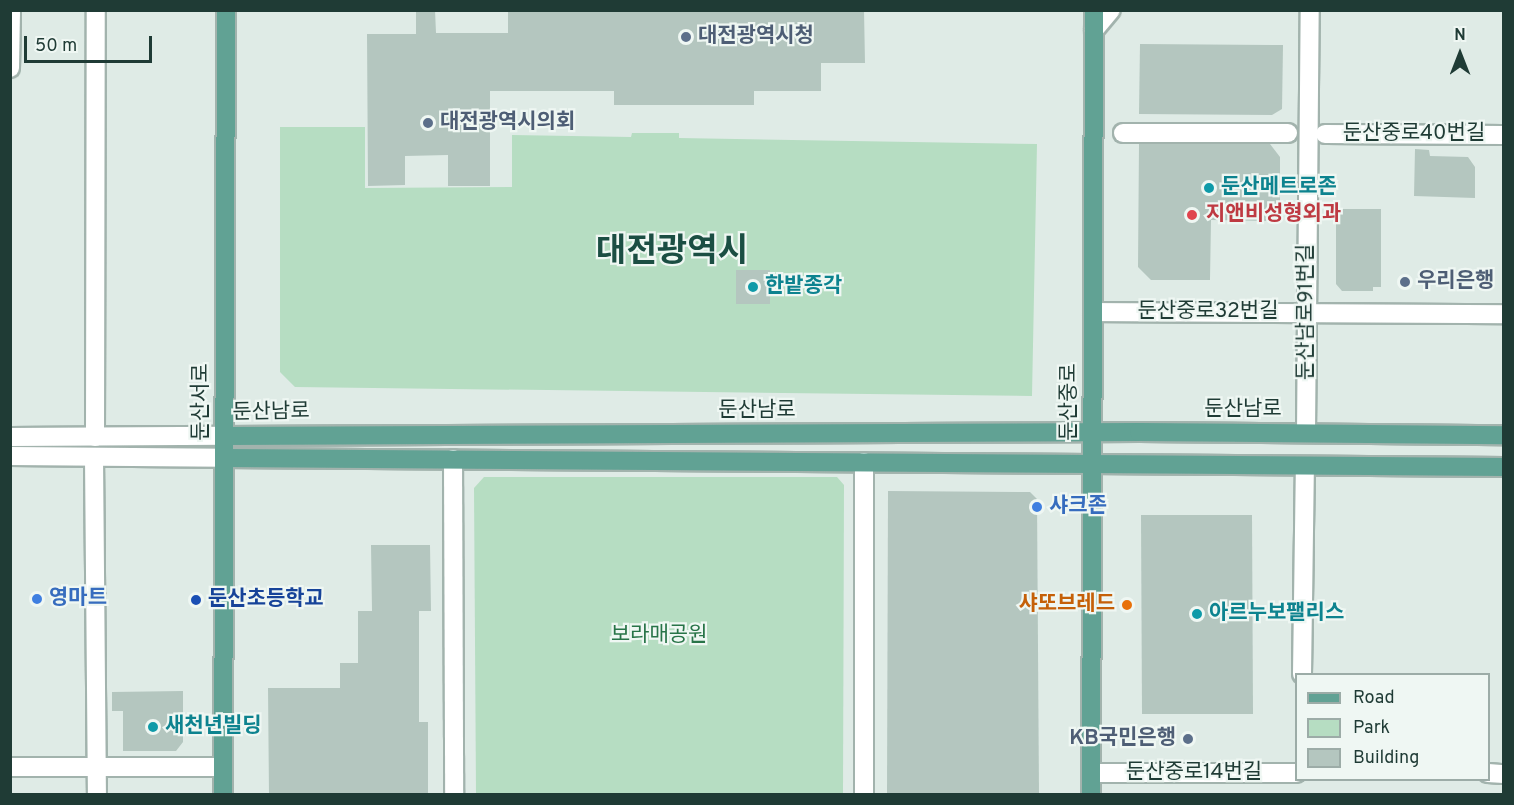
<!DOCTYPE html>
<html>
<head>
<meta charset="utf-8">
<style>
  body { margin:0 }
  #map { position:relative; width:1514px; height:805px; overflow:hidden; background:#dfebe6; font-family:Overpass,"Noto Sans KR",sans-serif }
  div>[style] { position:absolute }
  .green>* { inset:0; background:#b6ddc2 }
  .building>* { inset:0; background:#b4c6bf }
  .roads { filter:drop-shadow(2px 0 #a2b3ad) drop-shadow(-2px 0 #a2b3ad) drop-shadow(0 2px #a2b3ad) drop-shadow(0 -2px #a2b3ad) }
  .minor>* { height:18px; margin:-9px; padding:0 9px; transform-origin:9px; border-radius:9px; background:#fff }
  .major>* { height:18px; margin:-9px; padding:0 9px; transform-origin:9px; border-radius:9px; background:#61a294 }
  .dots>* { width:16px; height:16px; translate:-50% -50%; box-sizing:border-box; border:3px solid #eff7f3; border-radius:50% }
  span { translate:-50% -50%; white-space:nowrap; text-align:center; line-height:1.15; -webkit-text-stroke:4.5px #eff7f3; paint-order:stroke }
  .service-label { font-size:21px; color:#4e5e75; font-weight:700 }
  .left { translate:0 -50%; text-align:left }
  .right { translate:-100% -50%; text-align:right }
  .street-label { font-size:21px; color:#1f3b35 }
  .culture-label { font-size:21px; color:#0d838f; font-weight:700 }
  .health-label { font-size:21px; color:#be3a42; font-weight:700 }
  .shop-label { font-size:21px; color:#366cbe; font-weight:700 }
  .transit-label { font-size:21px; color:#164399; font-weight:700 }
  .food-label { font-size:21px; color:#c56008; font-weight:700 }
  .park-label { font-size:21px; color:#287448 }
  .town-label { font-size:33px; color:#1b4e43; font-weight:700 }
  .frame { position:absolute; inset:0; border:12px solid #1f3b35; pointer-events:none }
  .legend { position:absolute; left:1295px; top:673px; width:195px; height:108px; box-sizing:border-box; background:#eff7f3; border:2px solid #9caca7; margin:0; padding:8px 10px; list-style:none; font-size:18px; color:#1f3b35 }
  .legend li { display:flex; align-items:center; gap:12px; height:30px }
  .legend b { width:30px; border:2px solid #9caca7 }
  .north { position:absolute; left:1430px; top:24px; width:60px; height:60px; -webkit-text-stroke:4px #eff7f3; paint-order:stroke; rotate:0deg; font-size:16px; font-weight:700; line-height:24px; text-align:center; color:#1f3b35 }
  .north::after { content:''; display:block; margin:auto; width:21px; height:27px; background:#1f3b35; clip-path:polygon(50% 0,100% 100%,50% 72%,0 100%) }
  .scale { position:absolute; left:24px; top:36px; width:128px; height:27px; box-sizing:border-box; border:3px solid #1f3b35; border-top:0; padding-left:8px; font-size:18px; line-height:21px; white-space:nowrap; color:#1f3b35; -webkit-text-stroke:4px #eff7f3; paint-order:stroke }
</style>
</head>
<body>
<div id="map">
  <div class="green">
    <i style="clip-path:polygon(280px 127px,365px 127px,365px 188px,512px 187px,512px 135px,631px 137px,632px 133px,679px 133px,679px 138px,1037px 144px,1032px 396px,295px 387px,280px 372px)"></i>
    <i style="clip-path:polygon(484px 477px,837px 477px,844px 485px,843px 794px,476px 794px,474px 488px)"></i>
  </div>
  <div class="building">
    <i style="clip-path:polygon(416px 10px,435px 10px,436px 33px,508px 33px,508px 10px,864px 10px,865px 63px,821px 63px,821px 91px,754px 91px,754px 105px,614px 105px,614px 91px,490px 91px,490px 186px,448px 186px,448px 155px,405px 156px,405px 185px,368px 186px,367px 34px,416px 34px)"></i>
    <i style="clip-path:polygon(1140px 44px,1283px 45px,1282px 109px,1272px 115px,1139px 114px)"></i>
    <i style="clip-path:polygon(1139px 144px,1270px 144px,1280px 157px,1280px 221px,1211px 220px,1210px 280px,1151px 280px,1138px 267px)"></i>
    <i style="clip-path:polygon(1415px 149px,1429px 150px,1430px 156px,1468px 157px,1475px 167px,1475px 198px,1414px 196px)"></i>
    <i style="clip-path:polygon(1336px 209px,1381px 209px,1381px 287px,1373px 287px,1373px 291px,1342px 291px,1336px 284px)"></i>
    <i style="clip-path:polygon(736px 270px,770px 270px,770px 304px,736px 304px)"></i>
    <i style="clip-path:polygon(888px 491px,1030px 492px,1037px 499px,1039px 795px,887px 795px)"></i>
    <i style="clip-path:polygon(1141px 515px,1252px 515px,1253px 714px,1142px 714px)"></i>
    <i style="clip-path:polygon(371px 545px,430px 545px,431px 611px,419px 611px,419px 722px,428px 722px,428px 795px,269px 795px,268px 688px,340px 688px,340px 663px,358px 663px,358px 611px,372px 611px)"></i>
    <i style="clip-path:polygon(183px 691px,183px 742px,176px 751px,123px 751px,123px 711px,112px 711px,112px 692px)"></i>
  </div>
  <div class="roads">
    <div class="minor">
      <i style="left:1094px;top:30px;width:26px;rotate:-50deg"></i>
      <i style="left:10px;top:68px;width:58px;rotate:-89deg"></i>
      <i style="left:1123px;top:133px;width:165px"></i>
      <i style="left:1325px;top:134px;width:179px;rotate:0.3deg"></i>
      <i style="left:1093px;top:312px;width:411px;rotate:0.3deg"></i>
      <i style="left:1306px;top:433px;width:423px;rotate:-89.5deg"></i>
      <i style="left:10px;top:437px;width:215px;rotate:-0.3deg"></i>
      <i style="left:95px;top:437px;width:427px;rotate:-89.9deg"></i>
      <i style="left:10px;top:456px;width:214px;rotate:0.5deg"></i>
      <i style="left:94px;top:457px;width:337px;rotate:89.5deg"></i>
      <i style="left:453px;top:459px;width:335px;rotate:89.8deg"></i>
      <i style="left:1302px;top:674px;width:208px;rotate:-89.2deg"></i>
      <i style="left:10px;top:767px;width:213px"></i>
      <i style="left:1091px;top:773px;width:205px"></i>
      <i style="left:1488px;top:773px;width:16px;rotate:4deg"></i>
      <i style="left:864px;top:794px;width:332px;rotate:-90deg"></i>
    </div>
    <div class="major">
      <i style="left:225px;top:436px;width:914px;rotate:-0.25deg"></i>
      <i style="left:1139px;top:432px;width:365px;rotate:0.5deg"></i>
      <i style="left:224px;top:458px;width:1280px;rotate:0.4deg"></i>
      <i style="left:223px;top:794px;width:784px;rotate:-89.78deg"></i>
      <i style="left:1091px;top:794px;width:784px;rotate:-89.78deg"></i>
    </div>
  </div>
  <div class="dots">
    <i style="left:686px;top:37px;background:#5c6f8a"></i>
    <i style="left:428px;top:123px;background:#5c6f8a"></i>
    <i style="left:1209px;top:188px;background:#0f9aa8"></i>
    <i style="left:1192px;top:215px;background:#e0444e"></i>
    <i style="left:1405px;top:282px;background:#5c6f8a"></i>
    <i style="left:753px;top:287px;background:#0f9aa8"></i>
    <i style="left:1037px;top:507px;background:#3f7fe0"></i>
    <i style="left:37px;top:599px;background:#3f7fe0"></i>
    <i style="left:196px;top:600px;background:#1a4fb4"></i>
    <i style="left:1127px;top:605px;background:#e8710a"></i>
    <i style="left:1197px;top:614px;background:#0f9aa8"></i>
    <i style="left:153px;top:727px;background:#0f9aa8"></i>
    <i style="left:1188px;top:739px;background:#5c6f8a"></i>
  </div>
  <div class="service-label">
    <span class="left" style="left:698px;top:37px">대전광역시청</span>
    <span class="left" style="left:440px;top:123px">대전광역시의회</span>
    <span class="left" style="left:1417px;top:282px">우리은행</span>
    <span class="right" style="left:1176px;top:739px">KB국민은행</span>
  </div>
  <div class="street-label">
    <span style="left:1414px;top:134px">둔산중로40번길</span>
    <span style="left:1208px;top:312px">둔산중로32번길</span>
    <span style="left:1307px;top:312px;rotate:-90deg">둔산남로91번길</span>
    <span style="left:202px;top:402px;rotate:-90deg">둔산서로</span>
    <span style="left:1070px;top:402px;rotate:-90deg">둔산중로</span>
    <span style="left:1243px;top:410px">둔산남로</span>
    <span style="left:757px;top:411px">둔산남로</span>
    <span style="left:271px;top:413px;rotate:-1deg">둔산남로</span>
    <span style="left:1194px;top:773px">둔산중로14번길</span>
  </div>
  <div class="culture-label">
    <span class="left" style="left:1221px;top:188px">둔산메트로존</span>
    <span class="left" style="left:765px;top:287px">한밭종각</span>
    <span class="left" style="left:1209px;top:614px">아르누보팰리스</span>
    <span class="left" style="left:165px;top:727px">새천년빌딩</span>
  </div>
  <div class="health-label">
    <span class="left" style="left:1206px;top:215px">지앤비성형외과</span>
  </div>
  <div class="shop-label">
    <span class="left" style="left:1049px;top:507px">샤크존</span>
    <span class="left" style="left:49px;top:599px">영마트</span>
  </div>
  <div class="transit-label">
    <span class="left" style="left:208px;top:600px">둔산초등학교</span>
  </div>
  <div class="food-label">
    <span class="right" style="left:1115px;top:605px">샤또브레드</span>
  </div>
  <div class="park-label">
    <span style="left:659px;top:636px">보라매공원</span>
  </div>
  <div class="town-label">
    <span style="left:672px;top:254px">대전광역시</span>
  </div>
  <div class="frame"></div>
  <ul class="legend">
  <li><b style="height:8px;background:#61a294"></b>Road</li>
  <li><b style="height:16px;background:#b6ddc2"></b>Park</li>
  <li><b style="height:16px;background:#b4c6bf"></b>Building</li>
  </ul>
  <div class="north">N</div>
  <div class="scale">50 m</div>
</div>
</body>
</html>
